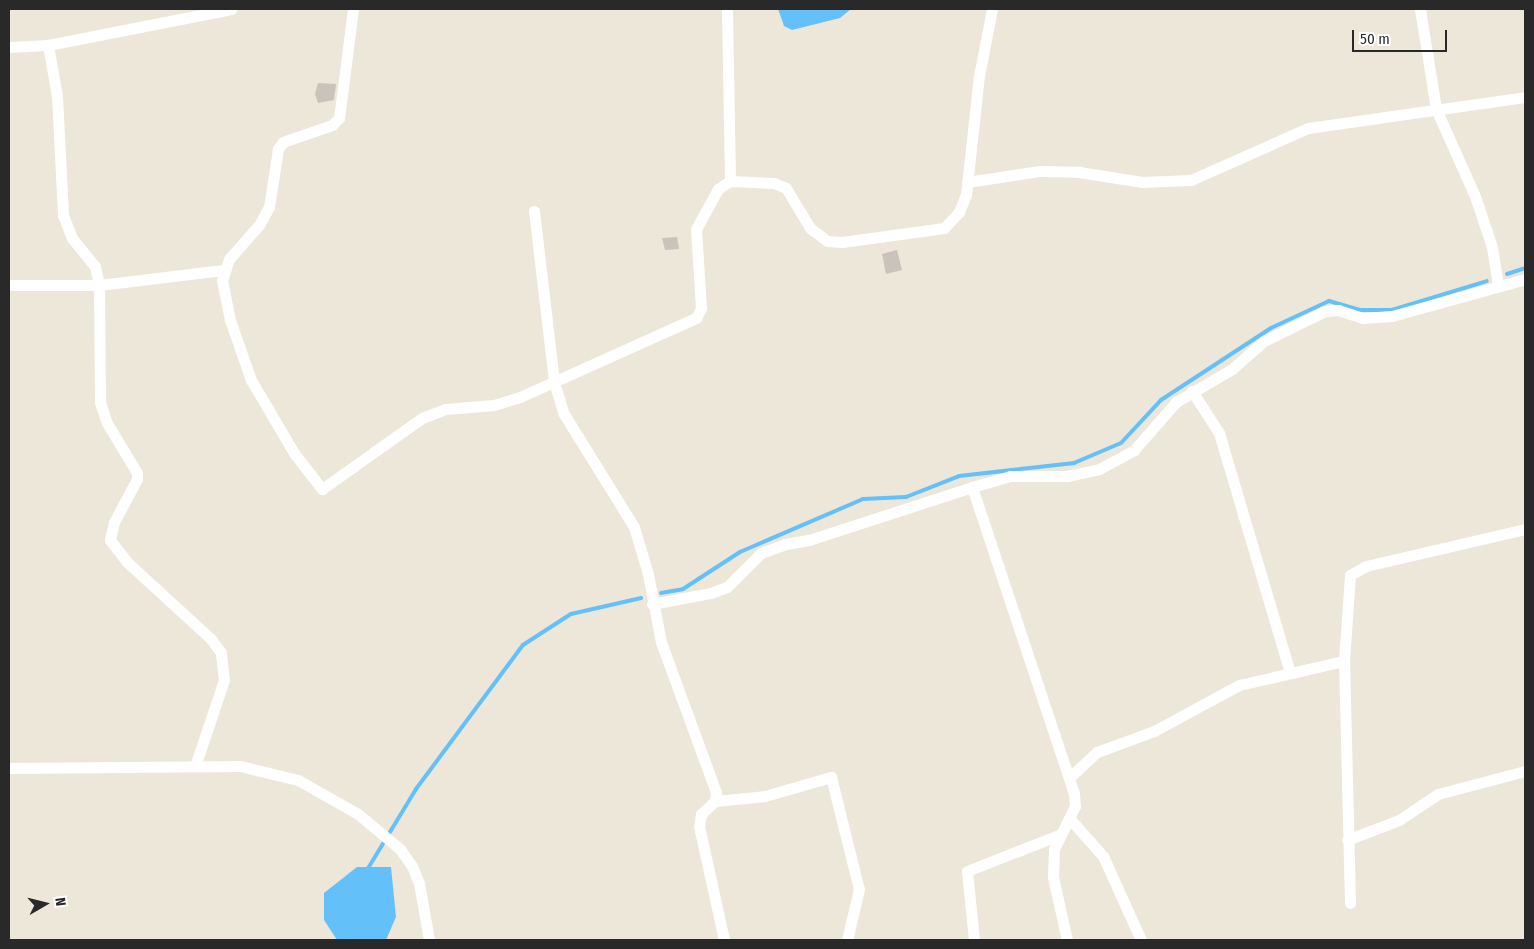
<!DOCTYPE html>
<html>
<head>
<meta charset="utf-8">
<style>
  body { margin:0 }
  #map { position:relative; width:1534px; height:949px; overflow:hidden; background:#ede7da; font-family:"Fira Sans Condensed",sans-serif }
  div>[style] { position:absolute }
  .water>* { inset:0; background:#63c0f9 }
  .stream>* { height:4px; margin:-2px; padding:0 2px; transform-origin:2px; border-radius:2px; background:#63c0f9 }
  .building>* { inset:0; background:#c8c4ba }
  .street>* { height:11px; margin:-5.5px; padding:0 5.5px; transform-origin:5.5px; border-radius:5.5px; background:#fff }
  span { translate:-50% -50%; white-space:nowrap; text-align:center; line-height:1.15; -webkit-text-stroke:4.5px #fff; paint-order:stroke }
  .frame { position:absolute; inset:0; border:10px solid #292929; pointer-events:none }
  .north { position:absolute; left:20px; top:879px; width:50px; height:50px; -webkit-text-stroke:4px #fff; paint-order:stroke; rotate:82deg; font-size:14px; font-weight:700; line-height:20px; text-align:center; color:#292929 }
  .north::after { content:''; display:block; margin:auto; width:18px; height:22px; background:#292929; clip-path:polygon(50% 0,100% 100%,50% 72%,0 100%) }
  .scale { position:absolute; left:1352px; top:30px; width:95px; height:22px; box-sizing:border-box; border:2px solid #292929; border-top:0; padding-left:6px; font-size:15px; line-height:18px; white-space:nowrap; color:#292929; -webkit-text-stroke:4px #fff; paint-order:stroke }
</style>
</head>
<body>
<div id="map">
  <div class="water">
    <i style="clip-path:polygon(778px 9px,851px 9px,840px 18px,792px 30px,784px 26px)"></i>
    <i style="clip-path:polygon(357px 867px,391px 867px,396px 917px,386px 940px,337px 940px,324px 920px,324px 893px)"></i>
  </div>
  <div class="stream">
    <i style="left:1507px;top:274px;width:19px;rotate:-18deg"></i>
    <i style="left:661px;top:593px;width:22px;rotate:-10deg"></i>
    <i style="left:683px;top:589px;width:68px;rotate:-33deg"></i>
    <i style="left:740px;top:552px;width:134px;rotate:-23.3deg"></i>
    <i style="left:863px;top:499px;width:43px;rotate:-2.7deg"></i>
    <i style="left:906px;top:497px;width:57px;rotate:-21.6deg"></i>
    <i style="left:959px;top:476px;width:116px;rotate:-6.4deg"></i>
    <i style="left:1074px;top:463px;width:51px;rotate:-23.1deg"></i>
    <i style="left:1121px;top:443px;width:59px;rotate:-47.1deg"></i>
    <i style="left:1161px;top:400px;width:131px;rotate:-33.2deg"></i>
    <i style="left:1271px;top:328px;width:64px;rotate:-25deg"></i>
    <i style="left:1329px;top:301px;width:33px;rotate:16deg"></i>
    <i style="left:1361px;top:310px;width:31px"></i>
    <i style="left:1392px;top:310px;width:99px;rotate:-17deg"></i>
    <i style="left:367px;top:870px;width:95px;rotate:-58.8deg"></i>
    <i style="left:416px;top:789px;width:179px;rotate:-53.4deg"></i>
    <i style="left:523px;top:645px;width:57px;rotate:-32.9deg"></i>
    <i style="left:571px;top:614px;width:72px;rotate:-12.9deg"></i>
  </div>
  <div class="building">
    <i style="clip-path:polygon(318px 83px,336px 84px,334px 100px,318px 103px,315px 94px)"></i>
    <i style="clip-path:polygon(677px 237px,679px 249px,665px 250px,662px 238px)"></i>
    <i style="clip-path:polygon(897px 250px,902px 270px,886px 274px,882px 254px)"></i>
  </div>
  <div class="street">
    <i style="left:353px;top:9px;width:110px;rotate:97.3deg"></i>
    <i style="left:339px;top:118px;width:10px;rotate:135deg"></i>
    <i style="left:332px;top:125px;width:52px;rotate:160.9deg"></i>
    <i style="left:283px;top:142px;width:9px;rotate:126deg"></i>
    <i style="left:278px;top:149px;width:59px;rotate:98.8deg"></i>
    <i style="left:269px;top:207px;width:21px;rotate:119deg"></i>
    <i style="left:259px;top:225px;width:45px;rotate:131.4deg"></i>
    <i style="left:229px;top:259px;width:22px;rotate:108deg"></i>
    <i style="left:222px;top:280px;width:41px;rotate:78.7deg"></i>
    <i style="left:230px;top:320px;width:64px;rotate:70.7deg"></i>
    <i style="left:251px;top:380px;width:85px;rotate:59.5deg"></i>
    <i style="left:294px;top:453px;width:46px;rotate:52.1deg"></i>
    <i style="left:322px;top:489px;width:123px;rotate:-35.4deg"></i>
    <i style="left:422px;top:418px;width:26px;rotate:-21deg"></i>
    <i style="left:446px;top:409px;width:48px;rotate:-4.8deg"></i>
    <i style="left:494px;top:405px;width:27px;rotate:-17deg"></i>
    <i style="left:520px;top:397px;width:193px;rotate:-24.2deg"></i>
    <i style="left:696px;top:318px;width:11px;rotate:-63deg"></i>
    <i style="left:701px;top:308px;width:79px;rotate:-93.6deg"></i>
    <i style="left:696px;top:229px;width:46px;rotate:-61.2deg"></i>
    <i style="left:718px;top:189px;width:14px;rotate:-34deg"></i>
    <i style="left:730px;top:181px;width:44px;rotate:2.6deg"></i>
    <i style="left:774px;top:183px;width:13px;rotate:23deg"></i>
    <i style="left:786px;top:188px;width:47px;rotate:59deg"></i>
    <i style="left:810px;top:228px;width:21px;rotate:37deg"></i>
    <i style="left:827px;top:241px;width:15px;rotate:4deg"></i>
    <i style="left:842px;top:242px;width:103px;rotate:-7.8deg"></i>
    <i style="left:944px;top:228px;width:22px;rotate:-47deg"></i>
    <i style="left:959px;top:212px;width:18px;rotate:-68deg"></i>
    <i style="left:966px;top:195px;width:120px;rotate:-83.8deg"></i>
    <i style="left:979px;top:76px;width:68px;rotate:-79deg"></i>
    <i style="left:727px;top:9px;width:172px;rotate:89deg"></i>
    <i style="left:1420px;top:9px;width:101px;rotate:80.9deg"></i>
    <i style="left:1436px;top:109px;width:95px;rotate:65.9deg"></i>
    <i style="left:1475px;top:196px;width:54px;rotate:71.6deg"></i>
    <i style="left:1492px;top:247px;width:38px;rotate:81deg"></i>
    <i style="left:48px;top:45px;width:52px;rotate:80deg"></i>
    <i style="left:57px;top:96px;width:119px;rotate:87.1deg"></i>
    <i style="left:63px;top:215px;width:25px;rotate:69deg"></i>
    <i style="left:72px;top:238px;width:36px;rotate:51deg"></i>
    <i style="left:95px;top:266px;width:19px;rotate:78deg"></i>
    <i style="left:99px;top:285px;width:117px;rotate:89.5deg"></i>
    <i style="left:100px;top:402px;width:22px;rotate:72deg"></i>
    <i style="left:107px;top:423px;width:58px;rotate:59deg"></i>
    <i style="left:137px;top:473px;width:6px;rotate:90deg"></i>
    <i style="left:137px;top:479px;width:49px;rotate:118.1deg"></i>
    <i style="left:114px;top:522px;width:18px;rotate:103deg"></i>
    <i style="left:110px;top:540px;width:28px;rotate:52deg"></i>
    <i style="left:127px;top:562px;width:114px;rotate:42.5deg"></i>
    <i style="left:211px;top:639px;width:17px;rotate:54deg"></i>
    <i style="left:221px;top:653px;width:27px;rotate:84deg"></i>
    <i style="left:224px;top:680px;width:91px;rotate:108.6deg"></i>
    <i style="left:9px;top:47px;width:39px;rotate:-3deg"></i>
    <i style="left:48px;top:45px;width:187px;rotate:-11.1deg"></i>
    <i style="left:967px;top:182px;width:74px;rotate:-8.6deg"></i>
    <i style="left:1040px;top:171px;width:39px;rotate:1deg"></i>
    <i style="left:1079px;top:172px;width:64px;rotate:9deg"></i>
    <i style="left:1142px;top:182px;width:49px;rotate:-2.3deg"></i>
    <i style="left:1191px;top:180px;width:128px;rotate:-24deg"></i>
    <i style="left:1308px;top:128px;width:219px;rotate:-8.1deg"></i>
    <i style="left:534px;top:211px;width:172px;rotate:83.3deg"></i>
    <i style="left:554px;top:382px;width:34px;rotate:73deg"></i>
    <i style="left:564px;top:414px;width:133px;rotate:58.2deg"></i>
    <i style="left:634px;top:527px;width:49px;rotate:73.4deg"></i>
    <i style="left:648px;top:574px;width:69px;rotate:79.2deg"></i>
    <i style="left:661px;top:642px;width:160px;rotate:69.9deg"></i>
    <i style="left:716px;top:792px;width:9px;rotate:96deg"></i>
    <i style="left:715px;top:801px;width:19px;rotate:137deg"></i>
    <i style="left:701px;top:814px;width:12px;rotate:99deg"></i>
    <i style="left:699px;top:826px;width:117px;rotate:77.6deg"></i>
    <i style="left:9px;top:285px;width:90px"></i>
    <i style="left:99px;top:285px;width:125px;rotate:-6.9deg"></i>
    <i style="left:1192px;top:391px;width:50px;rotate:57.3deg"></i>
    <i style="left:1219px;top:433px;width:250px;rotate:73.5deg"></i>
    <i style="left:972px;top:487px;width:40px;rotate:-16deg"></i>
    <i style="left:1010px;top:476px;width:57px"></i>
    <i style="left:1067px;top:476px;width:33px;rotate:-12deg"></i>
    <i style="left:1099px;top:469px;width:40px;rotate:-28deg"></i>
    <i style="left:1134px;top:450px;width:64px;rotate:-48.8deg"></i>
    <i style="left:1176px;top:402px;width:65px;rotate:-30.5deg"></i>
    <i style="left:1232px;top:369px;width:43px;rotate:-41.2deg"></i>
    <i style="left:1264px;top:341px;width:68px;rotate:-26.2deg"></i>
    <i style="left:1325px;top:311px;width:13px;rotate:-4deg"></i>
    <i style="left:1338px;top:310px;width:26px;rotate:18deg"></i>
    <i style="left:1363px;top:318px;width:29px;rotate:-4deg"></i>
    <i style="left:1392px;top:316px;width:138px;rotate:-15.5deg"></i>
    <i style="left:652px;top:604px;width:60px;rotate:-10.6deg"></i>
    <i style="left:711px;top:593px;width:17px;rotate:-21deg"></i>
    <i style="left:727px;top:587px;width:48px;rotate:-45deg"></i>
    <i style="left:761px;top:553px;width:27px;rotate:-20deg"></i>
    <i style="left:786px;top:544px;width:23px;rotate:-10deg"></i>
    <i style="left:809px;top:540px;width:171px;rotate:-18deg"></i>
    <i style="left:972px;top:487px;width:323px;rotate:71.6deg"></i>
    <i style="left:1074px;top:793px;width:13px;rotate:86deg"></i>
    <i style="left:1075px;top:806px;width:48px;rotate:116deg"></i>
    <i style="left:1054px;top:849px;width:28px;rotate:92deg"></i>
    <i style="left:1053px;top:877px;width:65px;rotate:77.5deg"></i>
    <i style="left:9px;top:768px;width:231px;rotate:-0.5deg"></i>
    <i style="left:240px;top:766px;width:60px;rotate:13.6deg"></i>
    <i style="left:298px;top:780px;width:69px;rotate:29.5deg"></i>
    <i style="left:358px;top:814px;width:55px;rotate:39.8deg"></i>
    <i style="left:400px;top:849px;width:21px;rotate:55deg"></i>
    <i style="left:412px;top:866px;width:18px;rotate:68deg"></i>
    <i style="left:419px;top:883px;width:58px;rotate:80deg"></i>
    <i style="left:1069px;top:778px;width:38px;rotate:-43deg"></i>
    <i style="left:1097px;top:752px;width:61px;rotate:-20.2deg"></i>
    <i style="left:1154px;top:731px;width:97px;rotate:-28.4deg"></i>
    <i style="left:1239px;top:685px;width:108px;rotate:-12.9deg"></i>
    <i style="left:715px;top:801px;width:50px;rotate:-5.7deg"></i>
    <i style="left:765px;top:796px;width:69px;rotate:-16.1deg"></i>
    <i style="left:831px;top:777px;width:115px;rotate:76deg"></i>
    <i style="left:859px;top:889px;width:52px;rotate:103.2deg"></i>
    <i style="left:1070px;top:819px;width:50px;rotate:48.3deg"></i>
    <i style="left:1103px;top:856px;width:92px;rotate:65.7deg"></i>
    <i style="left:1347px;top:840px;width:56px;rotate:-21deg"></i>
    <i style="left:1399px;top:820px;width:47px;rotate:-33.7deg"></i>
    <i style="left:1438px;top:794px;width:90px;rotate:-14.8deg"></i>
    <i style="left:1350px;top:903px;width:242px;rotate:-91.4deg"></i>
    <i style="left:1344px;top:661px;width:86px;rotate:-86deg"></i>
    <i style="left:1350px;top:575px;width:18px;rotate:-29deg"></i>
    <i style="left:1366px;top:566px;width:163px;rotate:-13.1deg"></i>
    <i style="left:974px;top:940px;width:69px;rotate:-95.8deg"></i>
    <i style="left:967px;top:871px;width:99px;rotate:-21.4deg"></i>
  </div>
  <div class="frame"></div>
  <div class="north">N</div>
  <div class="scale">50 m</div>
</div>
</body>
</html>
